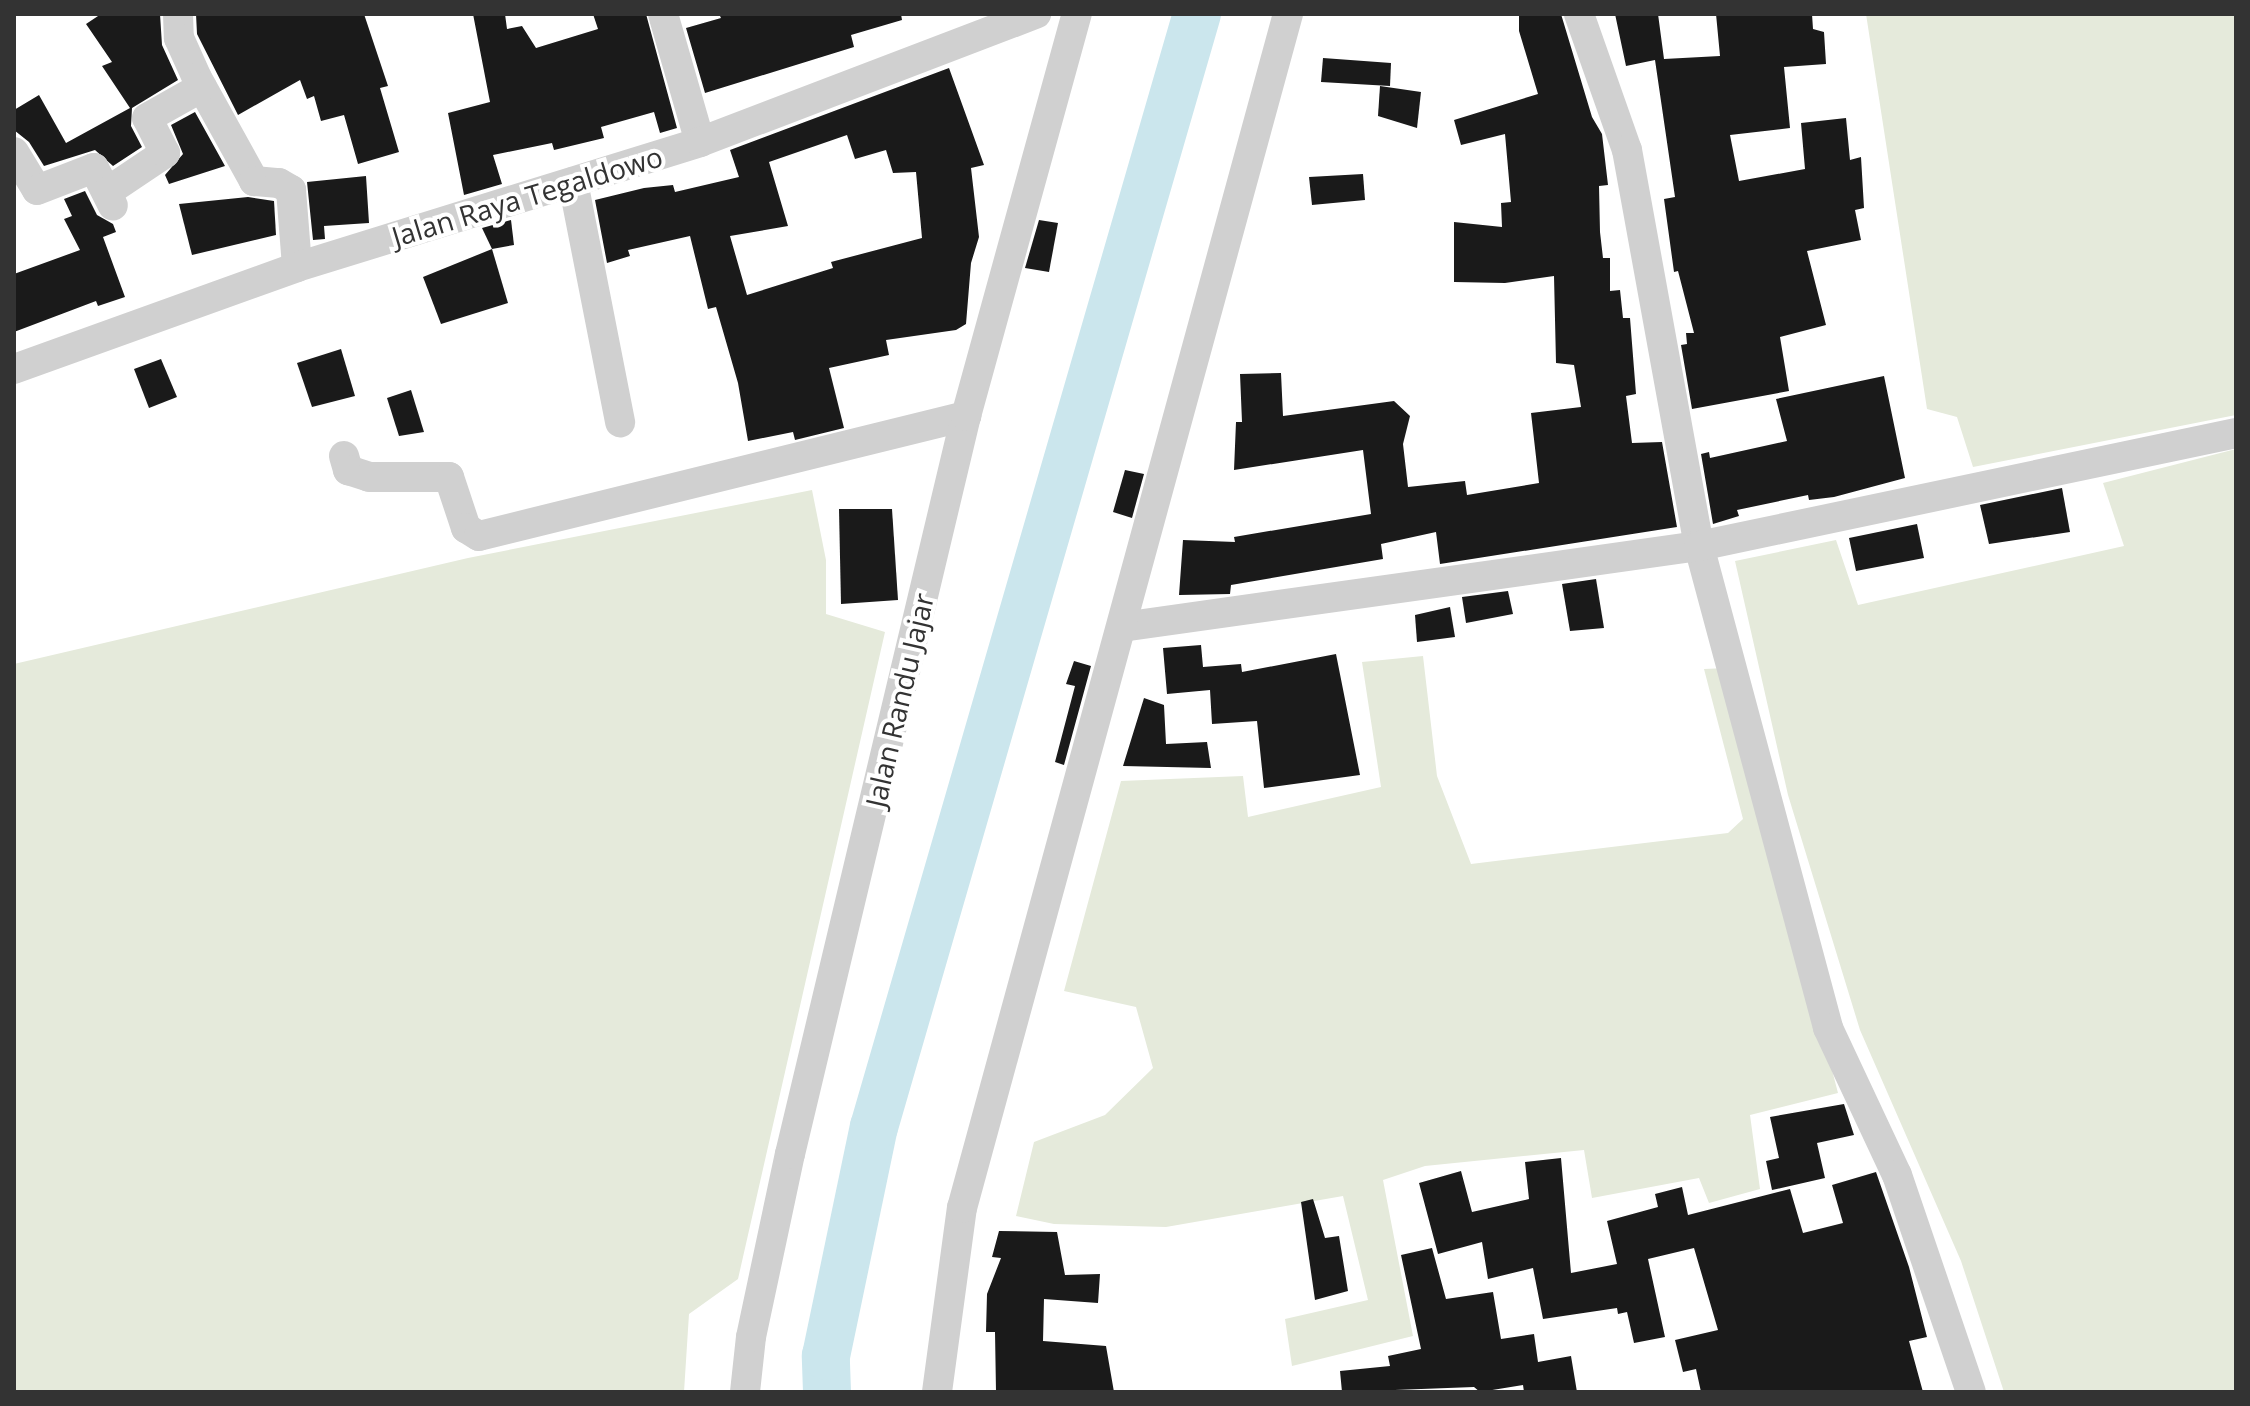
<!DOCTYPE html>
<html>
<head>
<meta charset="utf-8">
<style>
  body { margin:0 }
  #map { position:relative; width:2250px; height:1406px; overflow:hidden; background:#fff; font-family:"Open Sans",sans-serif }
  div>[style] { position:absolute }
  .green>* { inset:0; background:#e5eadb }
  .river>* { height:48px; margin:-24px; padding:0 24px; transform-origin:24px; border-radius:24px; background:#cbe6ed }
  .building>* { inset:0; background:#1a1a1a }
  .street>* { height:30px; margin:-15px; padding:0 15px; transform-origin:15px; border-radius:15px; background:#d0d0d0 }
  span { translate:-50% -50%; white-space:nowrap; text-align:center; line-height:1.15; -webkit-text-stroke:8px #fff; paint-order:stroke }
  .street-label { font-size:28px; color:#333 }
  .frame { position:absolute; inset:0; border:16px solid #333; pointer-events:none }
</style>
</head>
<body>
<div id="map">
  <div class="green">
    <i style="clip-path:polygon(1866px 14px,2236px 14px,2236px 415px,1973px 467px,1957px 417px,1927px 409px)"></i>
    <i style="clip-path:polygon(2236px 449px,2236px 1392px,2004px 1392px,1961px 1261px,1860px 1030px,1788px 795px,1735px 561px,1836px 540px,1858px 605px,2124px 546px,2103px 483px)"></i>
    <i style="clip-path:polygon(812px 490px,826px 560px,826px 614px,885px 632px,738px 1279px,689px 1314px,684px 1392px,14px 1392px,14px 664px,468px 558px)"></i>
    <i style="clip-path:polygon(1423px 656px,1437px 776px,1471px 864px,1728px 833px,1743px 819px,1704px 669px,1727px 668px,1838px 1093px,1750px 1115px,1760px 1189px,1709px 1203px,1699px 1178px,1592px 1198px,1584px 1150px,1425px 1166px,1383px 1180px,1413px 1336px,1292px 1366px,1285px 1319px,1368px 1300px,1343px 1196px,1166px 1227px,1054px 1224px,1016px 1216px,1034px 1142px,1105px 1115px,1153px 1068px,1136px 1007px,1064px 991px,1121px 781px,1243px 776px,1248px 817px,1381px 787px,1362px 662px)"></i>
  </div>
  <div class="river">
    <i style="left:827px;top:1392px;width:36px;rotate:-92deg"></i>
    <i style="left:826px;top:1356px;width:234px;rotate:-78.2deg"></i>
    <i style="left:874px;top:1127px;width:1159px;rotate:-73.82deg"></i>
  </div>
  <div class="building">
    <i style="clip-path:polygon(101px 14px,160px 14px,162px 45px,178px 80px,132px 108px,131px 126px,142px 147px,113px 166px,95px 150px,44px 166px,29px 142px,14px 130px,14px 110px,39px 95px,66px 143px,130px 108px,102px 66px,112px 62px,86px 24px)"></i>
    <i style="clip-path:polygon(196px 14px,364px 14px,388px 86px,380px 88px,399px 152px,358px 164px,344px 115px,321px 121px,314px 96px,307px 99px,300px 80px,238px 115px,197px 34px)"></i>
    <i style="clip-path:polygon(473px 14px,505px 14px,507px 29px,522px 26px,536px 48px,598px 29px,593px 14px,646px 14px,677px 128px,660px 133px,654px 112px,601px 127px,604px 138px,554px 150px,552px 143px,493px 155px,502px 184px,464px 195px,448px 113px,490px 102px)"></i>
    <i style="clip-path:polygon(719px 14px,901px 14px,902px 20px,851px 35px,854px 47px,705px 93px,686px 28px,721px 18px)"></i>
    <i style="clip-path:polygon(1519px 14px,1561px 14px,1592px 117px,1602px 134px,1608px 185px,1599px 186px,1600px 232px,1603px 258px,1610px 258px,1610px 291px,1620px 290px,1623px 318px,1630px 318px,1636px 394px,1626px 396px,1632px 443px,1662px 442px,1677px 527px,1440px 564px,1436px 532px,1381px 544px,1383px 559px,1231px 585px,1230px 594px,1179px 595px,1183px 540px,1235px 542px,1234px 537px,1371px 514px,1363px 450px,1234px 470px,1236px 422px,1242px 422px,1240px 374px,1281px 373px,1283px 416px,1394px 401px,1410px 416px,1403px 444px,1408px 487px,1465px 481px,1467px 495px,1539px 483px,1531px 413px,1581px 407px,1574px 365px,1556px 363px,1554px 276px,1505px 283px,1454px 282px,1454px 222px,1502px 227px,1501px 203px,1511px 202px,1505px 134px,1461px 145px,1454px 120px,1538px 94px,1519px 31px)"></i>
    <i style="clip-path:polygon(1615px 14px,1658px 14px,1664px 59px,1720px 56px,1716px 14px,1812px 14px,1813px 29px,1824px 32px,1826px 64px,1784px 67px,1790px 128px,1730px 135px,1739px 181px,1805px 169px,1801px 123px,1846px 118px,1850px 160px,1861px 157px,1864px 208px,1855px 210px,1861px 240px,1807px 251px,1826px 325px,1780px 337px,1789px 391px,1692px 409px,1681px 345px,1687px 344px,1686px 333px,1694px 333px,1678px 271px,1674px 272px,1664px 199px,1675px 197px,1655px 60px,1626px 66px)"></i>
    <i style="clip-path:polygon(1323px 58px,1391px 63px,1390px 86px,1321px 82px)"></i>
    <i style="clip-path:polygon(evenodd,949px 68px,984px 165px,971px 168px,979px 237px,971px 263px,966px 324px,956px 330px,886px 340px,889px 355px,829px 368px,844px 428px,795px 440px,793px 432px,748px 441px,738px 383px,716px 307px,708px 309px,690px 236px,628px 250px,630px 256px,607px 263px,595px 200px,644px 188px,673px 185px,675px 192px,739px 177px,730px 150px,949px 68px,847px 135px,855px 159px,886px 150px,893px 173px,916px 172px,922px 238px,831px 262px,833px 268px,747px 295px,730px 236px,788px 226px,769px 162px,847px 135px)"></i>
    <i style="clip-path:polygon(1380px 86px,1421px 92px,1417px 128px,1378px 116px)"></i>
    <i style="clip-path:polygon(195px 112px,225px 166px,169px 184px,165px 175px,183px 154px,171px 125px)"></i>
    <i style="clip-path:polygon(1363px 174px,1365px 200px,1312px 205px,1309px 177px)"></i>
    <i style="clip-path:polygon(366px 176px,369px 223px,324px 226px,325px 239px,313px 240px,307px 182px)"></i>
    <i style="clip-path:polygon(85px 191px,97px 215px,113px 224px,116px 232px,103px 237px,125px 297px,98px 306px,96px 301px,14px 332px,14px 274px,80px 250px,64px 219px,72px 216px,64px 199px)"></i>
    <i style="clip-path:polygon(248px 197px,274px 201px,276px 235px,192px 255px,179px 204px)"></i>
    <i style="clip-path:polygon(511px 220px,514px 245px,492px 249px,482px 228px)"></i>
    <i style="clip-path:polygon(1039px 220px,1058px 223px,1049px 272px,1025px 268px)"></i>
    <i style="clip-path:polygon(492px 249px,508px 303px,441px 324px,423px 277px)"></i>
    <i style="clip-path:polygon(341px 349px,355px 396px,312px 407px,297px 363px)"></i>
    <i style="clip-path:polygon(161px 359px,177px 397px,149px 408px,134px 369px)"></i>
    <i style="clip-path:polygon(1884px 376px,1905px 478px,1834px 497px,1809px 500px,1808px 495px,1737px 510px,1739px 516px,1713px 524px,1701px 454px,1709px 452px,1710px 458px,1787px 441px,1776px 399px)"></i>
    <i style="clip-path:polygon(411px 390px,424px 432px,399px 436px,387px 398px)"></i>
    <i style="clip-path:polygon(1125px 470px,1144px 474px,1132px 518px,1113px 512px)"></i>
    <i style="clip-path:polygon(2062px 488px,2070px 532px,1989px 544px,1980px 505px)"></i>
    <i style="clip-path:polygon(839px 509px,892px 509px,898px 600px,841px 604px)"></i>
    <i style="clip-path:polygon(1917px 524px,1924px 558px,1856px 571px,1849px 538px)"></i>
    <i style="clip-path:polygon(1596px 579px,1604px 628px,1570px 631px,1562px 584px)"></i>
    <i style="clip-path:polygon(1508px 591px,1513px 614px,1466px 623px,1462px 597px)"></i>
    <i style="clip-path:polygon(1450px 607px,1455px 637px,1417px 642px,1415px 615px)"></i>
    <i style="clip-path:polygon(1201px 645px,1203px 667px,1241px 664px,1242px 672px,1336px 654px,1360px 775px,1264px 788px,1257px 721px,1212px 724px,1210px 690px,1167px 694px,1163px 648px)"></i>
    <i style="clip-path:polygon(1074px 661px,1091px 666px,1064px 765px,1055px 762px,1075px 686px,1066px 684px)"></i>
    <i style="clip-path:polygon(1144px 698px,1164px 705px,1166px 744px,1207px 742px,1211px 768px,1123px 766px)"></i>
    <i style="clip-path:polygon(1844px 1104px,1854px 1135px,1817px 1143px,1825px 1178px,1772px 1190px,1766px 1161px,1779px 1158px,1770px 1117px)"></i>
    <i style="clip-path:polygon(1561px 1158px,1571px 1273px,1617px 1264px,1607px 1221px,1658px 1207px,1655px 1194px,1682px 1187px,1688px 1215px,1790px 1189px,1803px 1233px,1843px 1223px,1832px 1185px,1876px 1172px,1909px 1267px,1927px 1337px,1909px 1341px,1923px 1392px,1701px 1392px,1696px 1369px,1683px 1372px,1675px 1340px,1718px 1330px,1694px 1248px,1648px 1259px,1665px 1337px,1634px 1343px,1627px 1312px,1618px 1314px,1617px 1308px,1543px 1319px,1533px 1268px,1488px 1279px,1482px 1242px,1438px 1254px,1419px 1183px,1461px 1171px,1472px 1212px,1529px 1199px,1525px 1162px)"></i>
    <i style="clip-path:polygon(1313px 1199px,1325px 1238px,1339px 1236px,1348px 1291px,1315px 1300px,1301px 1202px)"></i>
    <i style="clip-path:polygon(999px 1231px,1057px 1232px,1065px 1275px,1100px 1274px,1098px 1303px,1044px 1299px,1043px 1341px,1106px 1346px,1114px 1392px,996px 1392px,995px 1332px,986px 1332px,987px 1294px,1001px 1258px,992px 1257px)"></i>
    <i style="clip-path:polygon(1432px 1248px,1446px 1299px,1493px 1292px,1501px 1339px,1534px 1334px,1538px 1362px,1571px 1356px,1577px 1392px,1524px 1392px,1523px 1385px,1480px 1392px,1474px 1387px,1342px 1392px,1340px 1371px,1390px 1366px,1388px 1356px,1421px 1349px,1401px 1255px)"></i>
  </div>
  <div class="street">
    <i style="left:178px;top:14px;width:24px;rotate:88deg"></i>
    <i style="left:179px;top:38px;width:44px;rotate:65.8deg"></i>
    <i style="left:197px;top:78px;width:118px;rotate:61deg"></i>
    <i style="left:254px;top:181px;width:25px;rotate:5deg"></i>
    <i style="left:279px;top:183px;width:14px;rotate:30deg"></i>
    <i style="left:291px;top:190px;width:77px;rotate:85.5deg"></i>
    <i style="left:663px;top:14px;width:133px;rotate:73.9deg"></i>
    <i style="left:1579px;top:14px;width:144px;rotate:70.6deg"></i>
    <i style="left:1627px;top:150px;width:402px;rotate:79.7deg"></i>
    <i style="left:1699px;top:546px;width:499px;rotate:75deg"></i>
    <i style="left:1828px;top:1028px;width:162px;rotate:64.9deg"></i>
    <i style="left:1897px;top:1175px;width:229px;rotate:71.2deg"></i>
    <i style="left:14px;top:152px;width:44px;rotate:58.8deg"></i>
    <i style="left:37px;top:190px;width:61px;rotate:-21.1deg"></i>
    <i style="left:94px;top:168px;width:42px;rotate:63.4deg"></i>
    <i style="left:573px;top:182px;width:245px;rotate:78.9deg"></i>
    <i style="left:107px;top:192px;width:70px;rotate:-33.9deg"></i>
    <i style="left:165px;top:153px;width:39px;rotate:-117deg"></i>
    <i style="left:147px;top:118px;width:63px;rotate:-29.4deg"></i>
    <i style="left:14px;top:369px;width:301px;rotate:-19.8deg"></i>
    <i style="left:297px;top:267px;width:422px;rotate:-17.2deg"></i>
    <i style="left:700px;top:142px;width:360px;rotate:-20.9deg"></i>
    <i style="left:344px;top:456px;width:15px;rotate:74deg"></i>
    <i style="left:348px;top:470px;width:22px;rotate:18deg"></i>
    <i style="left:369px;top:477px;width:80px"></i>
    <i style="left:449px;top:477px;width:54px;rotate:71.6deg"></i>
    <i style="left:466px;top:528px;width:15px;rotate:32deg"></i>
    <i style="left:479px;top:536px;width:502px;rotate:-13.84deg"></i>
    <i style="left:1122px;top:627px;width:583px;rotate:-7.99deg"></i>
    <i style="left:1699px;top:546px;width:549px;rotate:-11.88deg"></i>
    <i style="left:745px;top:1392px;width:55px;rotate:-83.8deg"></i>
    <i style="left:751px;top:1337px;width:187px;rotate:-78deg"></i>
    <i style="left:790px;top:1154px;width:759px;rotate:-76.59deg"></i>
    <i style="left:966px;top:416px;width:417px;rotate:-74.6deg"></i>
    <i style="left:937px;top:1392px;width:186px;rotate:-82.3deg"></i>
    <i style="left:962px;top:1208px;width:1238px;rotate:-74.73deg"></i>
  </div>
  <div class="street-label">
    <span style="left:527px;top:196px;rotate:-17deg">Jalan Raya Tegaldowo</span>
    <span style="left:899px;top:700px;rotate:-77deg">Jalan Randu Jajar</span>
  </div>
  <div class="frame"></div>
</div>
</body>
</html>
